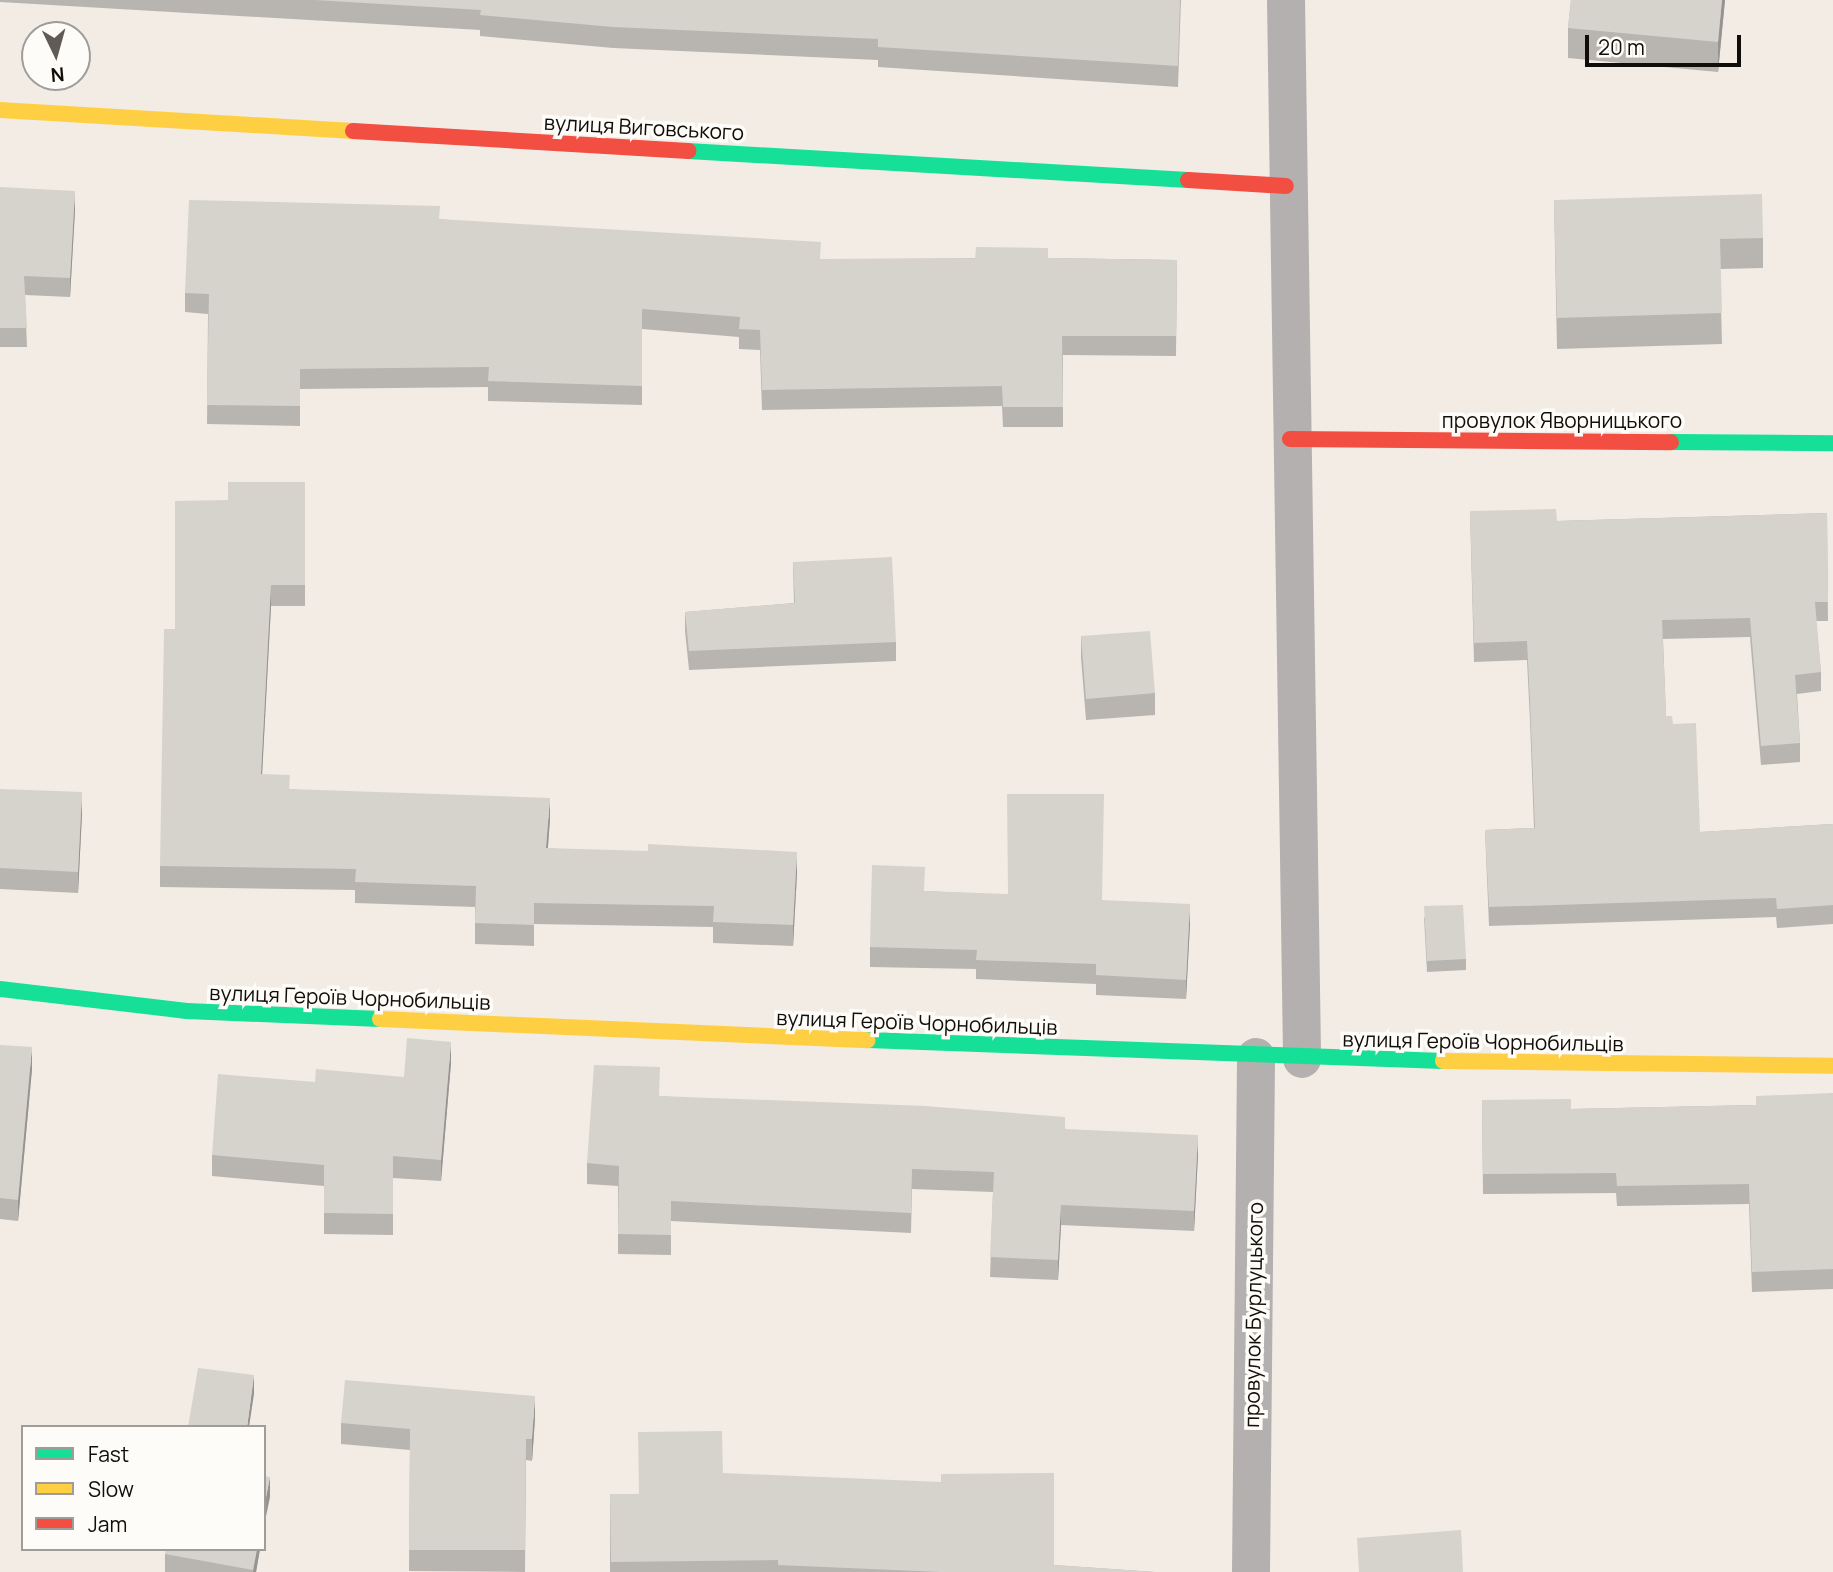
<!DOCTYPE html>
<html>
<head>
<meta charset="utf-8">
<style>
  body { margin:0 }
  #map { position:relative; width:1833px; height:1572px; overflow:hidden; background:#f2ece5; font-family:Manrope,sans-serif }
  div>[style] { position:absolute }
  .street>* { height:38px; margin:-19px; padding:0 19px; transform-origin:19px; border-radius:19px; background:#b4b0af }
  .fast>* { height:16px; margin:-8px; padding:0 8px; transform-origin:8px; border-radius:8px; background:#16e098 }
  .slow>* { height:16px; margin:-8px; padding:0 8px; transform-origin:8px; border-radius:8px; background:#ffcf43 }
  .jam>* { height:16px; margin:-8px; padding:0 8px; transform-origin:8px; border-radius:8px; background:#f24e42 }
  .wall>* { inset:0; background:#b8b5b0 }
  .shaded-wall>* { inset:0; background:#969490 }
  .building>* { inset:0; background:#d6d3cd }
  span { translate:-50% -50%; white-space:nowrap; text-align:center; line-height:1.15; -webkit-text-stroke:7px #fefcf9; paint-order:stroke }
  .street-label { font-size:21px; color:#110d09 }
  .legend { position:absolute; left:21px; top:1425px; width:245px; height:126px; box-sizing:border-box; background:#fefcf9; border:2px solid #9f9c99; margin:0; padding:9px 12px; list-style:none; font-size:21px; color:#110d09 }
  .legend li { display:flex; align-items:center; gap:14px; height:35px }
  .legend b { width:35px; border:2px solid #9f9c99 }
  .north { position:absolute; left:21px; top:21px; width:70px; height:70px; box-sizing:border-box; background:#fefcf9; border:2px solid #9f9c99; border-radius:50%; rotate:175deg; font-size:19px; font-weight:700; line-height:28px; text-align:center; color:#110d09 }
  .north::after { content:''; display:block; margin:auto; width:24px; height:32px; background:#605b56; clip-path:polygon(50% 0,100% 100%,50% 72%,0 100%) }
  .scale { position:absolute; left:1585px; top:35px; width:156px; height:32px; box-sizing:border-box; border:4px solid #110d09; border-top:0; padding-left:9px; font-size:21px; line-height:24px; white-space:nowrap; color:#110d09; -webkit-text-stroke:5px #fefcf9; paint-order:stroke }
</style>
</head>
<body>
<div id="map">
  <div class="street">
    <i style="left:1286px;top:0;width:1059px;rotate:89.13deg"></i>
    <i style="left:1251px;top:1572px;width:515px;rotate:-89.44deg"></i>
  </div>
  <div class="fast">
    <i style="left:688px;top:151px;width:501px;rotate:3.32deg"></i>
    <i style="left:1671px;top:442px;width:162px;rotate:0.4deg"></i>
    <i style="left:0;top:989px;width:188px;rotate:6.7deg"></i>
    <i style="left:187px;top:1011px;width:193px;rotate:2.4deg"></i>
    <i style="left:868px;top:1040px;width:575px;rotate:2.09deg"></i>
  </div>
  <div class="slow">
    <i style="left:0;top:110px;width:354px;rotate:3.4deg"></i>
    <i style="left:380px;top:1019px;width:488px;rotate:2.5deg"></i>
    <i style="left:1443px;top:1061px;width:390px;rotate:0.7deg"></i>
  </div>
  <div class="jam">
    <i style="left:353px;top:131px;width:336px;rotate:3.4deg"></i>
    <i style="left:1188px;top:180px;width:98px;rotate:3.5deg"></i>
    <i style="left:1290px;top:439px;width:381px;rotate:0.5deg"></i>
  </div>
  <div class="wall">
    <i style="clip-path:polygon(0 0,1181px 0,1178px 87px,878px 67px,878px 60px,613px 48px,480px 36px,480px 30px,0 2px)"></i>
    <i style="clip-path:polygon(1571px 0,1725px 0,1718px 72px,1568px 58px,1568px 28px)"></i>
    <i style="clip-path:polygon(0 187px,75px 210px,70px 297px,25px 295px,27px 347px,0 347px)"></i>
    <i style="clip-path:polygon(1554px 200px,1763px 238px,1763px 268px,1720px 269px,1722px 344px,1557px 349px)"></i>
    <i style="clip-path:polygon(439px 219px,821px 259px,1048px 258px,1177px 260px,1176px 356px,1063px 355px,1063px 427px,1003px 427px,1002px 406px,762px 410px,760px 350px,739px 349px,739px 337px,642px 329px,642px 405px,488px 401px,488px 387px,300px 389px,300px 426px,207px 424px,208px 314px,185px 312px,185px 293px)"></i>
    <i style="clip-path:polygon(305px 482px,305px 606px,271px 606px,262px 774px,290px 789px,550px 819px,548px 848px,797px 873px,793px 946px,713px 943px,713px 927px,534px 924px,534px 946px,475px 944px,475px 907px,355px 903px,355px 890px,160px 887px,160px 866px,228px 500px)"></i>
    <i style="clip-path:polygon(1470px 511px,1557px 521px,1827px 513px,1828px 621px,1816px 621px,1821px 672px,1821px 691px,1797px 694px,1800px 743px,1800px 762px,1761px 765px,1750px 637px,1663px 639px,1666px 716px,1673px 724px,1700px 832px,1833px 824px,1833px 924px,1777px 928px,1776px 917px,1489px 926px,1485px 830px,1534px 828px,1530px 721px,1527px 660px,1474px 662px)"></i>
    <i style="clip-path:polygon(793px 562px,896px 642px,896px 661px,689px 670px,685px 631px,685px 612px,794px 603px)"></i>
    <i style="clip-path:polygon(1081px 636px,1155px 693px,1155px 715px,1086px 720px,1081px 658px)"></i>
    <i style="clip-path:polygon(0 789px,82px 814px,78px 893px,0 889px)"></i>
    <i style="clip-path:polygon(925px 891px,1102px 900px,1190px 924px,1186px 999px,1096px 995px,1096px 984px,976px 979px,976px 969px,870px 967px,870px 947px)"></i>
    <i style="clip-path:polygon(1424px 917px,1466px 959px,1466px 970px,1427px 972px)"></i>
    <i style="clip-path:polygon(0 1045px,32px 1069px,18px 1221px,0 1219px)"></i>
    <i style="clip-path:polygon(451px 1063px,441px 1181px,393px 1178px,393px 1235px,324px 1234px,324px 1186px,212px 1176px,212px 1155px,315px 1082px,404px 1077px)"></i>
    <i style="clip-path:polygon(1833px 1093px,1833px 1289px,1752px 1292px,1749px 1204px,1617px 1206px,1616px 1193px,1483px 1194px,1482px 1100px,1571px 1109px,1756px 1105px)"></i>
    <i style="clip-path:polygon(660px 1096px,1065px 1129px,1198px 1155px,1194px 1231px,1061px 1225px,1058px 1280px,990px 1277px,993px 1192px,912px 1189px,911px 1233px,671px 1221px,671px 1255px,618px 1254px,618px 1186px,587px 1184px,587px 1163px)"></i>
    <i style="clip-path:polygon(535px 1418px,532px 1461px,526px 1460px,525px 1572px,409px 1571px,410px 1450px,341px 1444px,341px 1423px)"></i>
    <i style="clip-path:polygon(723px 1473px,1054px 1565px,1155px 1572px,610px 1572px,610px 1494px,639px 1494px)"></i>
    <i style="clip-path:polygon(260px 1549px,256px 1572px,165px 1572px,165px 1554px)"></i>
  </div>
  <div class="shaded-wall">
    <i style="clip-path:polygon(1722px 0,1725px 0,1718px 72px,1718px 42px)"></i>
    <i style="clip-path:polygon(75px 191px,75px 210px,70px 297px,70px 278px)"></i>
    <i style="clip-path:polygon(271px 585px,271px 606px,261px 795px,261px 774px)"></i>
    <i style="clip-path:polygon(82px 792px,82px 814px,78px 893px,78px 872px)"></i>
    <i style="clip-path:polygon(550px 798px,550px 819px,546px 870px,546px 848px)"></i>
    <i style="clip-path:polygon(797px 852px,797px 873px,793px 946px,793px 925px)"></i>
    <i style="clip-path:polygon(1190px 904px,1190px 924px,1186px 999px,1186px 980px)"></i>
    <i style="clip-path:polygon(451px 1042px,451px 1063px,441px 1181px,441px 1160px)"></i>
    <i style="clip-path:polygon(32px 1047px,32px 1069px,18px 1221px,18px 1200px)"></i>
    <i style="clip-path:polygon(1198px 1135px,1198px 1155px,1194px 1231px,1194px 1211px)"></i>
    <i style="clip-path:polygon(1061px 1205px,1061px 1225px,1058px 1280px,1058px 1260px)"></i>
    <i style="clip-path:polygon(254px 1375px,254px 1394px,249px 1427px,247px 1427px)"></i>
    <i style="clip-path:polygon(535px 1396px,535px 1418px,532px 1461px,532px 1439px)"></i>
    <i style="clip-path:polygon(270px 1477px,270px 1497px,264px 1526px,264px 1507px)"></i>
    <i style="clip-path:polygon(257px 1549px,260px 1549px,256px 1572px,253px 1572px)"></i>
  </div>
  <div class="building">
    <i style="clip-path:polygon(315px 0,1180px 0,1178px 66px,878px 47px,878px 39px,613px 27px,480px 15px,481px 10px)"></i>
    <i style="clip-path:polygon(1571px 0,1722px 0,1718px 42px,1568px 28px)"></i>
    <i style="clip-path:polygon(0 187px,75px 191px,70px 278px,24px 276px,27px 328px,0 328px)"></i>
    <i style="clip-path:polygon(1762px 194px,1763px 238px,1720px 239px,1722px 313px,1557px 318px,1554px 200px)"></i>
    <i style="clip-path:polygon(189px 200px,440px 206px,439px 219px,821px 242px,820px 259px,975px 259px,976px 247px,1048px 248px,1048px 258px,1177px 260px,1176px 336px,1062px 336px,1063px 407px,1003px 407px,1002px 386px,762px 390px,760px 330px,739px 329px,740px 317px,642px 309px,642px 386px,488px 381px,489px 367px,300px 369px,300px 406px,207px 405px,209px 294px,185px 293px)"></i>
    <i style="clip-path:polygon(228px 482px,305px 482px,305px 585px,271px 585px,261px 774px,290px 775px,289px 789px,550px 798px,546px 848px,648px 851px,648px 844px,797px 852px,793px 925px,713px 922px,714px 906px,534px 903px,534px 925px,475px 923px,476px 886px,355px 882px,356px 869px,160px 866px,164px 629px,175px 629px,175px 501px,228px 500px)"></i>
    <i style="clip-path:polygon(1556px 509px,1557px 521px,1827px 513px,1828px 602px,1815px 602px,1821px 672px,1795px 675px,1800px 743px,1761px 746px,1750px 618px,1662px 620px,1666px 716px,1672px 716px,1673px 724px,1696px 723px,1700px 832px,1833px 824px,1833px 905px,1777px 909px,1776px 898px,1489px 907px,1485px 830px,1535px 828px,1530px 702px,1527px 641px,1474px 643px,1470px 511px)"></i>
    <i style="clip-path:polygon(892px 557px,896px 642px,689px 651px,685px 612px,795px 603px,793px 562px)"></i>
    <i style="clip-path:polygon(1150px 631px,1155px 693px,1086px 699px,1081px 636px)"></i>
    <i style="clip-path:polygon(0 789px,82px 792px,78px 872px,0 868px)"></i>
    <i style="clip-path:polygon(1007px 794px,1104px 794px,1102px 900px,1190px 904px,1186px 980px,1096px 975px,1096px 964px,976px 960px,977px 950px,870px 947px,872px 865px,925px 867px,924px 891px,1008px 894px)"></i>
    <i style="clip-path:polygon(1463px 905px,1466px 959px,1427px 961px,1424px 906px)"></i>
    <i style="clip-path:polygon(407px 1038px,451px 1042px,441px 1160px,393px 1156px,393px 1214px,324px 1213px,324px 1165px,212px 1155px,218px 1074px,315px 1082px,316px 1069px,404px 1077px)"></i>
    <i style="clip-path:polygon(0 1045px,32px 1047px,18px 1200px,0 1198px)"></i>
    <i style="clip-path:polygon(594px 1065px,660px 1067px,659px 1096px,925px 1106px,1065px 1117px,1065px 1129px,1198px 1135px,1194px 1211px,1061px 1205px,1058px 1260px,990px 1257px,994px 1172px,912px 1169px,911px 1213px,671px 1201px,671px 1235px,618px 1234px,619px 1166px,587px 1163px)"></i>
    <i style="clip-path:polygon(1833px 1093px,1833px 1269px,1752px 1272px,1749px 1184px,1617px 1186px,1616px 1173px,1483px 1174px,1482px 1100px,1571px 1099px,1571px 1109px,1756px 1105px,1756px 1096px)"></i>
    <i style="clip-path:polygon(198px 1368px,254px 1375px,247px 1427px,188px 1427px)"></i>
    <i style="clip-path:polygon(345px 1380px,535px 1396px,532px 1439px,526px 1439px,525px 1550px,409px 1550px,410px 1429px,341px 1423px)"></i>
    <i style="clip-path:polygon(722px 1431px,723px 1473px,941px 1482px,941px 1474px,1054px 1473px,1054px 1565px,1155px 1572px,941px 1572px,778px 1565px,778px 1560px,611px 1562px,610px 1494px,639px 1494px,638px 1432px)"></i>
    <i style="clip-path:polygon(264px 1476px,270px 1477px,264px 1507px)"></i>
    <i style="clip-path:polygon(1461px 1530px,1463px 1572px,1359px 1572px,1357px 1538px)"></i>
    <i style="clip-path:polygon(166px 1549px,257px 1549px,253px 1570px,165px 1554px)"></i>
  </div>
  <div class="street-label">
    <span style="left:644px;top:127px;rotate:3deg">вулиця Виговського</span>
    <span style="left:1562px;top:420px">провулок Яворницького</span>
    <span style="left:350px;top:997px;rotate:2deg">вулиця Героїв Чорнобильців</span>
    <span style="left:917px;top:1022px;rotate:2deg">вулиця Героїв Чорнобильців</span>
    <span style="left:1483px;top:1041px;rotate:1deg">вулиця Героїв Чорнобильців</span>
    <span style="left:1253px;top:1315px;rotate:-89deg">провулок Бурлуцького</span>
  </div>
  <ul class="legend">
  <li><b style="height:9px;background:#16e098"></b>Fast</li>
  <li><b style="height:9px;background:#ffcf43"></b>Slow</li>
  <li><b style="height:9px;background:#f24e42"></b>Jam</li>
  </ul>
  <div class="north">N</div>
  <div class="scale">20 m</div>
</div>
</body>
</html>
